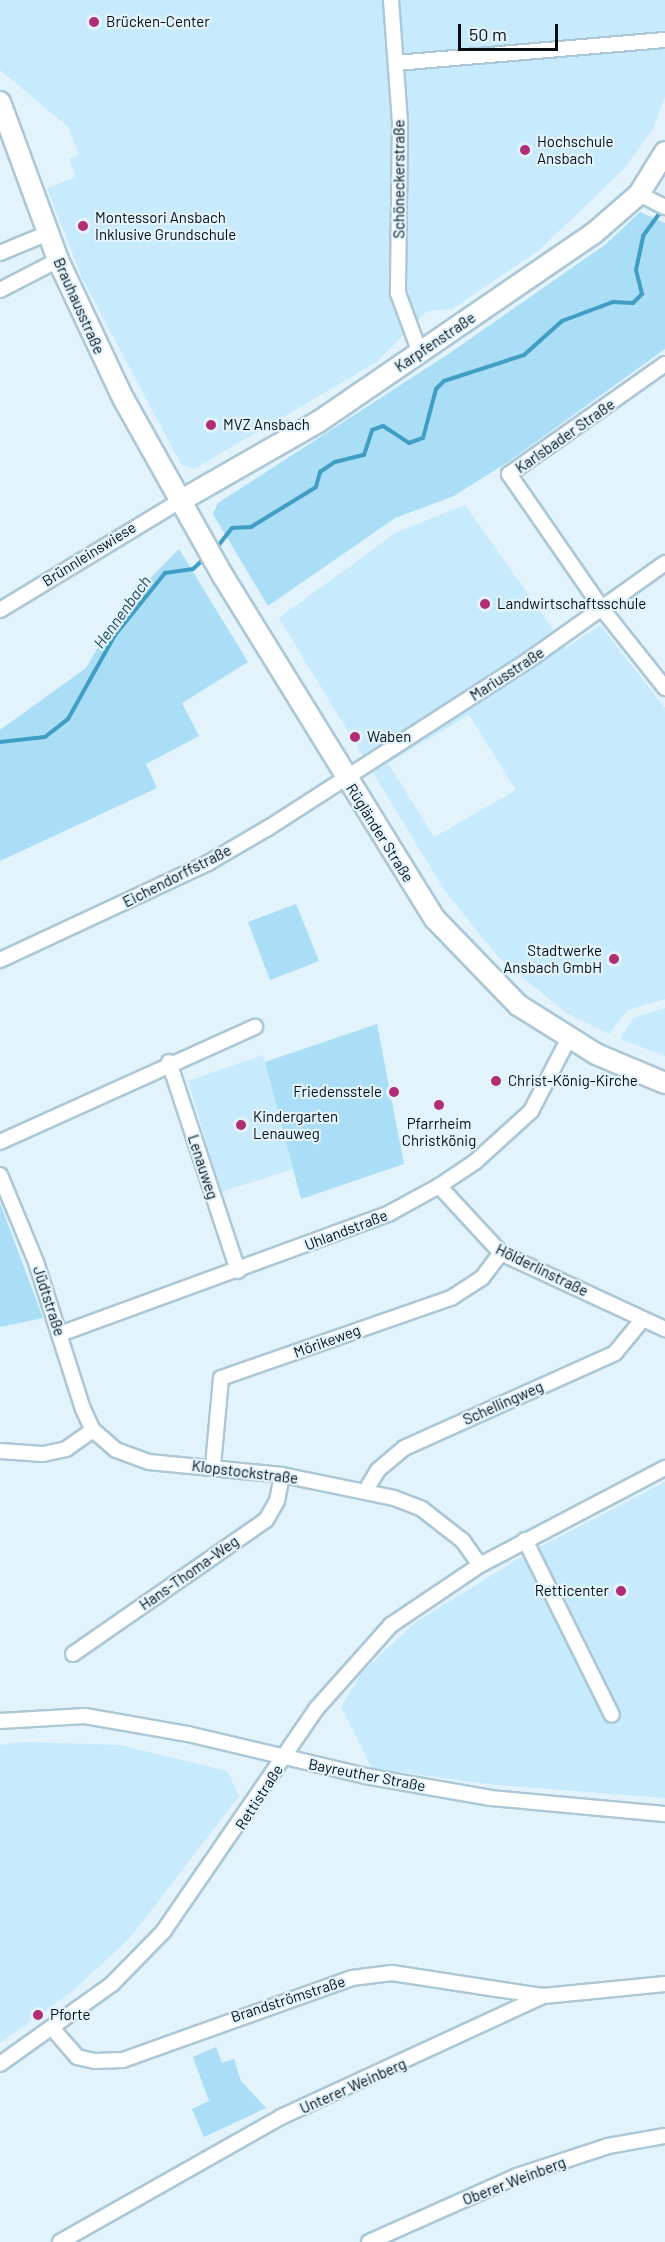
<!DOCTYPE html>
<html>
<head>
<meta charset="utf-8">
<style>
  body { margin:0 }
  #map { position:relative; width:665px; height:2242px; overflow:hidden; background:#e2f3fc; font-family:Barlow,sans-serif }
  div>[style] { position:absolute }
  .built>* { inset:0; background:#c7ebfd }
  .green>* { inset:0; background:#aaddf6 }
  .stream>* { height:4px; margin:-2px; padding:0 2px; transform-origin:2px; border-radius:2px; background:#409dc4 }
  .roads { filter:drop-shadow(2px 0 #acc7d5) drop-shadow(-2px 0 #acc7d5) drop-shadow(0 2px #acc7d5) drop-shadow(0 -2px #acc7d5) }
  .street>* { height:14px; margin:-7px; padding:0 7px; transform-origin:7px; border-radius:7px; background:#fff }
  .secondary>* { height:20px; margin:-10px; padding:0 10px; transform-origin:10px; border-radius:10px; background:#fff }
  .dots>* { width:16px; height:16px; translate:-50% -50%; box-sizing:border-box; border:3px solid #e2f3fc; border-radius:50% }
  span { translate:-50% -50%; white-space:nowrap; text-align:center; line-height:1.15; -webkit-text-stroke:4.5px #e2f3fc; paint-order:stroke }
  .poi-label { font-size:15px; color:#050f13 }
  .left { translate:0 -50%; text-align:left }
  .right { translate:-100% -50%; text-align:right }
  .street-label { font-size:15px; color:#050f13 }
  .water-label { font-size:16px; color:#254d5e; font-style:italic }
  .scale { position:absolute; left:458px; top:24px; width:100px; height:27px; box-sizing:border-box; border:3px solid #050f13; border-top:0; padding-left:8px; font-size:18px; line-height:21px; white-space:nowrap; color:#050f13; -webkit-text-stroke:4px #e2f3fc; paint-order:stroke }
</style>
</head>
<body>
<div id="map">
  <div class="built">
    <i style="clip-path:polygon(0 0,665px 0,665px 97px,653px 129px,623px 170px,538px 251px,452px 309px,427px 311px,377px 362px,194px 469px,181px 464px,82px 278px,47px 188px,76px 177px,69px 159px,79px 154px,68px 127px,0 70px)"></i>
    <i style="clip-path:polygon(evenodd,465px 505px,566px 648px,600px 625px,665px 708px,665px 999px,627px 1010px,609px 1034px,565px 1012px,498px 957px,445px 891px,279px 618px,395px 533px,465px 505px,469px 715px,516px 790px,434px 837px,388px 763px,469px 715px)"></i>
    <i style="clip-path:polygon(665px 1008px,665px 1056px,620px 1039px,633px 1018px)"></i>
    <i style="clip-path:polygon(263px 1055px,293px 1169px,221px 1192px,188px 1081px)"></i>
    <i style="clip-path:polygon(665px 1482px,665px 1798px,487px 1784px,372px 1768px,341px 1707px,363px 1671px,416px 1622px,528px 1553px)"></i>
    <i style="clip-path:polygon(23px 1742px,120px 1745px,227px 1771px,239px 1796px,130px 1938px,74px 1990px,0 2043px,0 1745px)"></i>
  </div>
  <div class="green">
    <i style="clip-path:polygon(640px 212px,665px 223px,665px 349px,508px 462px,454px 496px,395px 518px,268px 606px,213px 514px,218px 503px,450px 353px,606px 244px)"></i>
    <i style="clip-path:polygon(179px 549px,248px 662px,182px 703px,199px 736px,146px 764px,157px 788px,0 861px,0 730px,86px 668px,121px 608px)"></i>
    <i style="clip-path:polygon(296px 904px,319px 961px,270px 980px,248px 922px)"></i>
    <i style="clip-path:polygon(377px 1024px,404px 1164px,301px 1199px,265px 1062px)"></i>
    <i style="clip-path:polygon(0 1203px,43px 1318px,0 1327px)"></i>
    <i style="clip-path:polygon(216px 2047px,222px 2063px,234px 2059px,241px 2081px,266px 2108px,204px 2137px,192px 2109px,209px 2101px,193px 2057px)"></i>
  </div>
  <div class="stream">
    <i style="left:214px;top:551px;width:29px;rotate:-52deg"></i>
    <i style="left:232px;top:528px;width:19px;rotate:-3deg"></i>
    <i style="left:251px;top:527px;width:76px;rotate:-31.6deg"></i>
    <i style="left:316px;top:487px;width:16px;rotate:-75deg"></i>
    <i style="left:320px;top:472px;width:18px;rotate:-34deg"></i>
    <i style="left:335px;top:462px;width:30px;rotate:-14deg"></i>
    <i style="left:364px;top:455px;width:26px;rotate:-72deg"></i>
    <i style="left:372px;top:430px;width:12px;rotate:-20deg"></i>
    <i style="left:383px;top:426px;width:31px;rotate:33deg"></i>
    <i style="left:409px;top:443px;width:15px;rotate:-20deg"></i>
    <i style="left:423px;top:438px;width:51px;rotate:-75.1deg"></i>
    <i style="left:436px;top:389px;width:11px;rotate:-45deg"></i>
    <i style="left:444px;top:381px;width:84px;rotate:-18deg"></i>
    <i style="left:524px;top:355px;width:51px;rotate:-41.8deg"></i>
    <i style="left:562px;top:321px;width:54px;rotate:-20.4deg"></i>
    <i style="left:613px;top:302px;width:20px;rotate:3deg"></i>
    <i style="left:633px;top:303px;width:13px;rotate:-45deg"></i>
    <i style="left:642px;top:294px;width:25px;rotate:-104deg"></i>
    <i style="left:636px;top:270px;width:35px;rotate:-78deg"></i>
    <i style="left:643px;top:236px;width:34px;rotate:-54deg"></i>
    <i style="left:0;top:742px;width:45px;rotate:-6.3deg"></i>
    <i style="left:45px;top:737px;width:29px;rotate:-38deg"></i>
    <i style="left:68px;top:719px;width:96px;rotate:-60.8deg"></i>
    <i style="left:115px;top:635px;width:80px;rotate:-51.1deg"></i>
    <i style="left:165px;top:573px;width:28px;rotate:-8deg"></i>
    <i style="left:193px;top:569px;width:18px;rotate:-43deg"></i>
  </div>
  <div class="roads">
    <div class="street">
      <i style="left:391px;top:0;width:122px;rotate:85.8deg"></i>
      <i style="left:400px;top:122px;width:171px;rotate:90.7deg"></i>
      <i style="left:398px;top:293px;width:64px;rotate:69.9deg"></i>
      <i style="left:396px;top:63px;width:270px;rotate:-4.9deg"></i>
      <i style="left:639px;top:194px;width:29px;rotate:27deg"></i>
      <i style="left:0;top:253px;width:52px;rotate:-22.6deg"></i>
      <i style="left:0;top:290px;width:65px;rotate:-27.3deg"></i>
      <i style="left:665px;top:364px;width:191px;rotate:144.8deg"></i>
      <i style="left:509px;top:474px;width:165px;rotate:55.3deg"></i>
      <i style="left:603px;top:610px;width:100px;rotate:51.5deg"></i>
      <i style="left:0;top:610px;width:210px;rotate:-31.2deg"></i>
      <i style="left:0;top:960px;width:230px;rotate:-25deg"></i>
      <i style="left:208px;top:863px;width:69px;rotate:-30.3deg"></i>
      <i style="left:268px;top:828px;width:310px;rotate:-32.8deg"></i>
      <i style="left:529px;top:660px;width:167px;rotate:-35.5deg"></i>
      <i style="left:169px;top:1062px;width:220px;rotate:71.7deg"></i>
      <i style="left:0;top:1142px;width:280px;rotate:-24.3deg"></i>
      <i style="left:0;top:1175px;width:94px;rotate:67.5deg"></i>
      <i style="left:36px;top:1262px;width:154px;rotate:72.3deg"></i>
      <i style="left:83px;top:1409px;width:23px;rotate:65deg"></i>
      <i style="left:93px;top:1430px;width:30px;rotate:41deg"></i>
      <i style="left:116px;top:1450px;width:35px;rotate:20deg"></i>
      <i style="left:149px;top:1462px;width:134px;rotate:5.6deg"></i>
      <i style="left:282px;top:1475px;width:114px;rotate:11.6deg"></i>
      <i style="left:394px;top:1498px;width:30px;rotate:21deg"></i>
      <i style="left:422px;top:1509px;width:52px;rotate:38deg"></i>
      <i style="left:463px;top:1541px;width:29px;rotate:55deg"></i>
      <i style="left:439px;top:1186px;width:91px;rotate:47.2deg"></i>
      <i style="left:501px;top:1253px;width:181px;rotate:24.9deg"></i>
      <i style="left:60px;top:1334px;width:349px;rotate:-20.1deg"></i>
      <i style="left:388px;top:1214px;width:58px;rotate:-28.8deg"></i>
      <i style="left:439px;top:1186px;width:43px;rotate:-33.7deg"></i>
      <i style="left:475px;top:1162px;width:76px;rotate:-42.3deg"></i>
      <i style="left:531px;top:1111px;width:82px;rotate:-62.5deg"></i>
      <i style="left:0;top:1451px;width:43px;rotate:4deg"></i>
      <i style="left:43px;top:1454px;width:24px;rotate:-12deg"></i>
      <i style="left:66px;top:1449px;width:33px;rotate:-35deg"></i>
      <i style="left:213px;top:1466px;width:88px;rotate:-84.8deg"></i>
      <i style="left:221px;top:1378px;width:244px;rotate:-19.2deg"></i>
      <i style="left:451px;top:1298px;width:37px;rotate:-33deg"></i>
      <i style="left:482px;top:1278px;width:31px;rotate:-53deg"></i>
      <i style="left:366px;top:1490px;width:23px;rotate:-59deg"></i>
      <i style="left:378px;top:1470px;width:34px;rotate:-40deg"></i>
      <i style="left:404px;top:1448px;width:231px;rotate:-24.2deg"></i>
      <i style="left:615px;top:1353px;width:44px;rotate:-50.5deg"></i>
      <i style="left:525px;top:1540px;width:195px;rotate:63.6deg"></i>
      <i style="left:73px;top:1654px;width:235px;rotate:-34.8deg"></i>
      <i style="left:266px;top:1520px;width:22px;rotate:-60deg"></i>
      <i style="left:277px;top:1501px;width:26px;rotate:-79deg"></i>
      <i style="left:0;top:1721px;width:85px;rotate:-3.4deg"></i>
      <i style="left:85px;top:1716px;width:105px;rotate:9.9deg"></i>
      <i style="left:188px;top:1734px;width:182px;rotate:13.3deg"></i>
      <i style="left:365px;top:1776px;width:128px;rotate:9.9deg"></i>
      <i style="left:491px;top:1798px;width:175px;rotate:5.3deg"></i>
      <i style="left:52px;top:2028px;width:38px;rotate:49deg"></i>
      <i style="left:77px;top:2057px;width:18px;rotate:13deg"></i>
      <i style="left:95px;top:2061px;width:28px;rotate:-2deg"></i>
      <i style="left:123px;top:2060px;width:243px;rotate:-19.7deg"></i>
      <i style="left:352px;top:1978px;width:40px;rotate:-7.1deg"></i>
      <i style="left:392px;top:1973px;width:153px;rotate:8.7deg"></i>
      <i style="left:0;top:2064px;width:138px;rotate:-35.5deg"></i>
      <i style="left:112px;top:1984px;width:73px;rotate:-45.6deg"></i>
      <i style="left:163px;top:1932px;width:272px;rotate:-55.5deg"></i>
      <i style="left:317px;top:1708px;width:111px;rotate:-48.3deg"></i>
      <i style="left:391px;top:1625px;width:107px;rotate:-34deg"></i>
      <i style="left:480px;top:1565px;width:209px;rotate:-27.7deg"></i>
      <i style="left:60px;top:2242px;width:254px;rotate:-29.5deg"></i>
      <i style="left:281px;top:2117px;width:289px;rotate:-24.8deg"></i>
      <i style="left:543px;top:1996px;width:123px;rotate:-5.6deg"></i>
      <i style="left:369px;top:2242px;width:162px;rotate:-24deg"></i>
      <i style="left:517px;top:2176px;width:96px;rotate:-18.2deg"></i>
      <i style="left:608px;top:2146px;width:58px;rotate:-10deg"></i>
    </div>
    <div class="secondary">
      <i style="left:0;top:102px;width:168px;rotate:69.8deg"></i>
      <i style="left:58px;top:260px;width:153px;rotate:64.8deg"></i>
      <i style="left:123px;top:398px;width:204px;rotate:60.7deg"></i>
      <i style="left:223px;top:576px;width:403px;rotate:58.3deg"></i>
      <i style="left:435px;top:919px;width:120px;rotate:46deg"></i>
      <i style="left:518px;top:1005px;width:92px;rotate:32.1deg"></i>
      <i style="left:596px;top:1054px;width:75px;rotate:22.8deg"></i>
      <i style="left:180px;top:501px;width:159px;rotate:-29.8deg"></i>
      <i style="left:318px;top:422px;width:333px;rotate:-34.4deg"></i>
      <i style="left:593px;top:234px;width:61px;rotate:-41deg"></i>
      <i style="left:639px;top:194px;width:49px;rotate:-58.2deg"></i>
    </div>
  </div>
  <div class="dots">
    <i style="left:94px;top:22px;background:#b12d75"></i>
    <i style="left:525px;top:150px;background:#b12d75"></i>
    <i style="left:83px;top:226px;background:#b12d75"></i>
    <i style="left:211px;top:425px;background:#b12d75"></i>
    <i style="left:485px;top:604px;background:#b12d75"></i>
    <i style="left:355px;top:737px;background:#b12d75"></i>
    <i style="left:614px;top:959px;background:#b12d75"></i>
    <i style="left:496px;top:1081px;background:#b12d75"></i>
    <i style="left:394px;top:1092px;background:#b12d75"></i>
    <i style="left:439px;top:1105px;background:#b12d75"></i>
    <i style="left:241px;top:1125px;background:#b12d75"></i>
    <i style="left:621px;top:1591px;background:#b12d75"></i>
    <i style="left:38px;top:2015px;background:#b12d75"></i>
  </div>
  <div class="poi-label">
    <span class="left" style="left:106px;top:22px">Brücken-Center</span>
    <span class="left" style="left:537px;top:150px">Hochschule<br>Ansbach</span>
    <span class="left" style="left:95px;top:226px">Montessori Ansbach<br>Inklusive Grundschule</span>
    <span class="left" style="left:223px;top:425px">MVZ Ansbach</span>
    <span class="left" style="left:497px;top:604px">Landwirtschaftsschule</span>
    <span class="left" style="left:367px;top:737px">Waben</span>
    <span class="right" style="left:602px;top:959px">Stadtwerke<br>Ansbach GmbH</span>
    <span class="left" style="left:508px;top:1081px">Christ-König-Kirche</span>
    <span class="right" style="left:382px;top:1092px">Friedensstele</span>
    <span class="left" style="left:253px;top:1125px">Kindergarten<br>Lenauweg</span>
    <span style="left:439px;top:1132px">Pfarrheim<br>Christkönig</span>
    <span class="right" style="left:609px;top:1591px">Retticenter</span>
    <span class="left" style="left:50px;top:2015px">Pforte</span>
  </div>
  <div class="street-label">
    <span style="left:399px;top:179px;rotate:-90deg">Schöneckerstraße</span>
    <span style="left:79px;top:306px;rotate:66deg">Brauhausstraße</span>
    <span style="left:435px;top:342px;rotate:-34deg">Karpfenstraße</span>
    <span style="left:565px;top:436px;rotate:-35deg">Karlsbader Straße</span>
    <span style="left:89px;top:554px;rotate:-32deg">Brünnleinswiese</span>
    <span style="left:507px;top:674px;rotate:-33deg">Mariusstraße</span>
    <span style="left:380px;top:833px;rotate:58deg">Rügländer Straße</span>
    <span style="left:177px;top:876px;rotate:-27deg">Eichendorffstraße</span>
    <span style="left:203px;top:1167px;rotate:72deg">Lenauweg</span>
    <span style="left:346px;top:1230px;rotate:-21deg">Uhlandstraße</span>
    <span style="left:542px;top:1270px;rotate:26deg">Hölderlinstraße</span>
    <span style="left:49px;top:1301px;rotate:72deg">Jüdtstraße</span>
    <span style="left:327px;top:1341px;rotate:-20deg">Mörikeweg</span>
    <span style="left:503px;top:1403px;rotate:-24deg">Schellingweg</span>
    <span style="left:245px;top:1472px;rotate:7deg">Klopstockstraße</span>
    <span style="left:189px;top:1573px;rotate:-35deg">Hans-Thoma-Weg</span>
    <span style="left:367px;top:1775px;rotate:11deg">Bayreuther Straße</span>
    <span style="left:259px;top:1797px;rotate:-57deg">Rettistraße</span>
    <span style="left:288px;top:1999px;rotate:-18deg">Brandströmstraße</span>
    <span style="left:353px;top:2086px;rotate:-24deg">Unterer Weinberg</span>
    <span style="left:514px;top:2181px;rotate:-21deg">Oberer Weinberg</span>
  </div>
  <div class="water-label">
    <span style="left:122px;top:612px;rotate:-54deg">Hennenbach</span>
  </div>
  <div class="scale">50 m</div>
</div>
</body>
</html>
